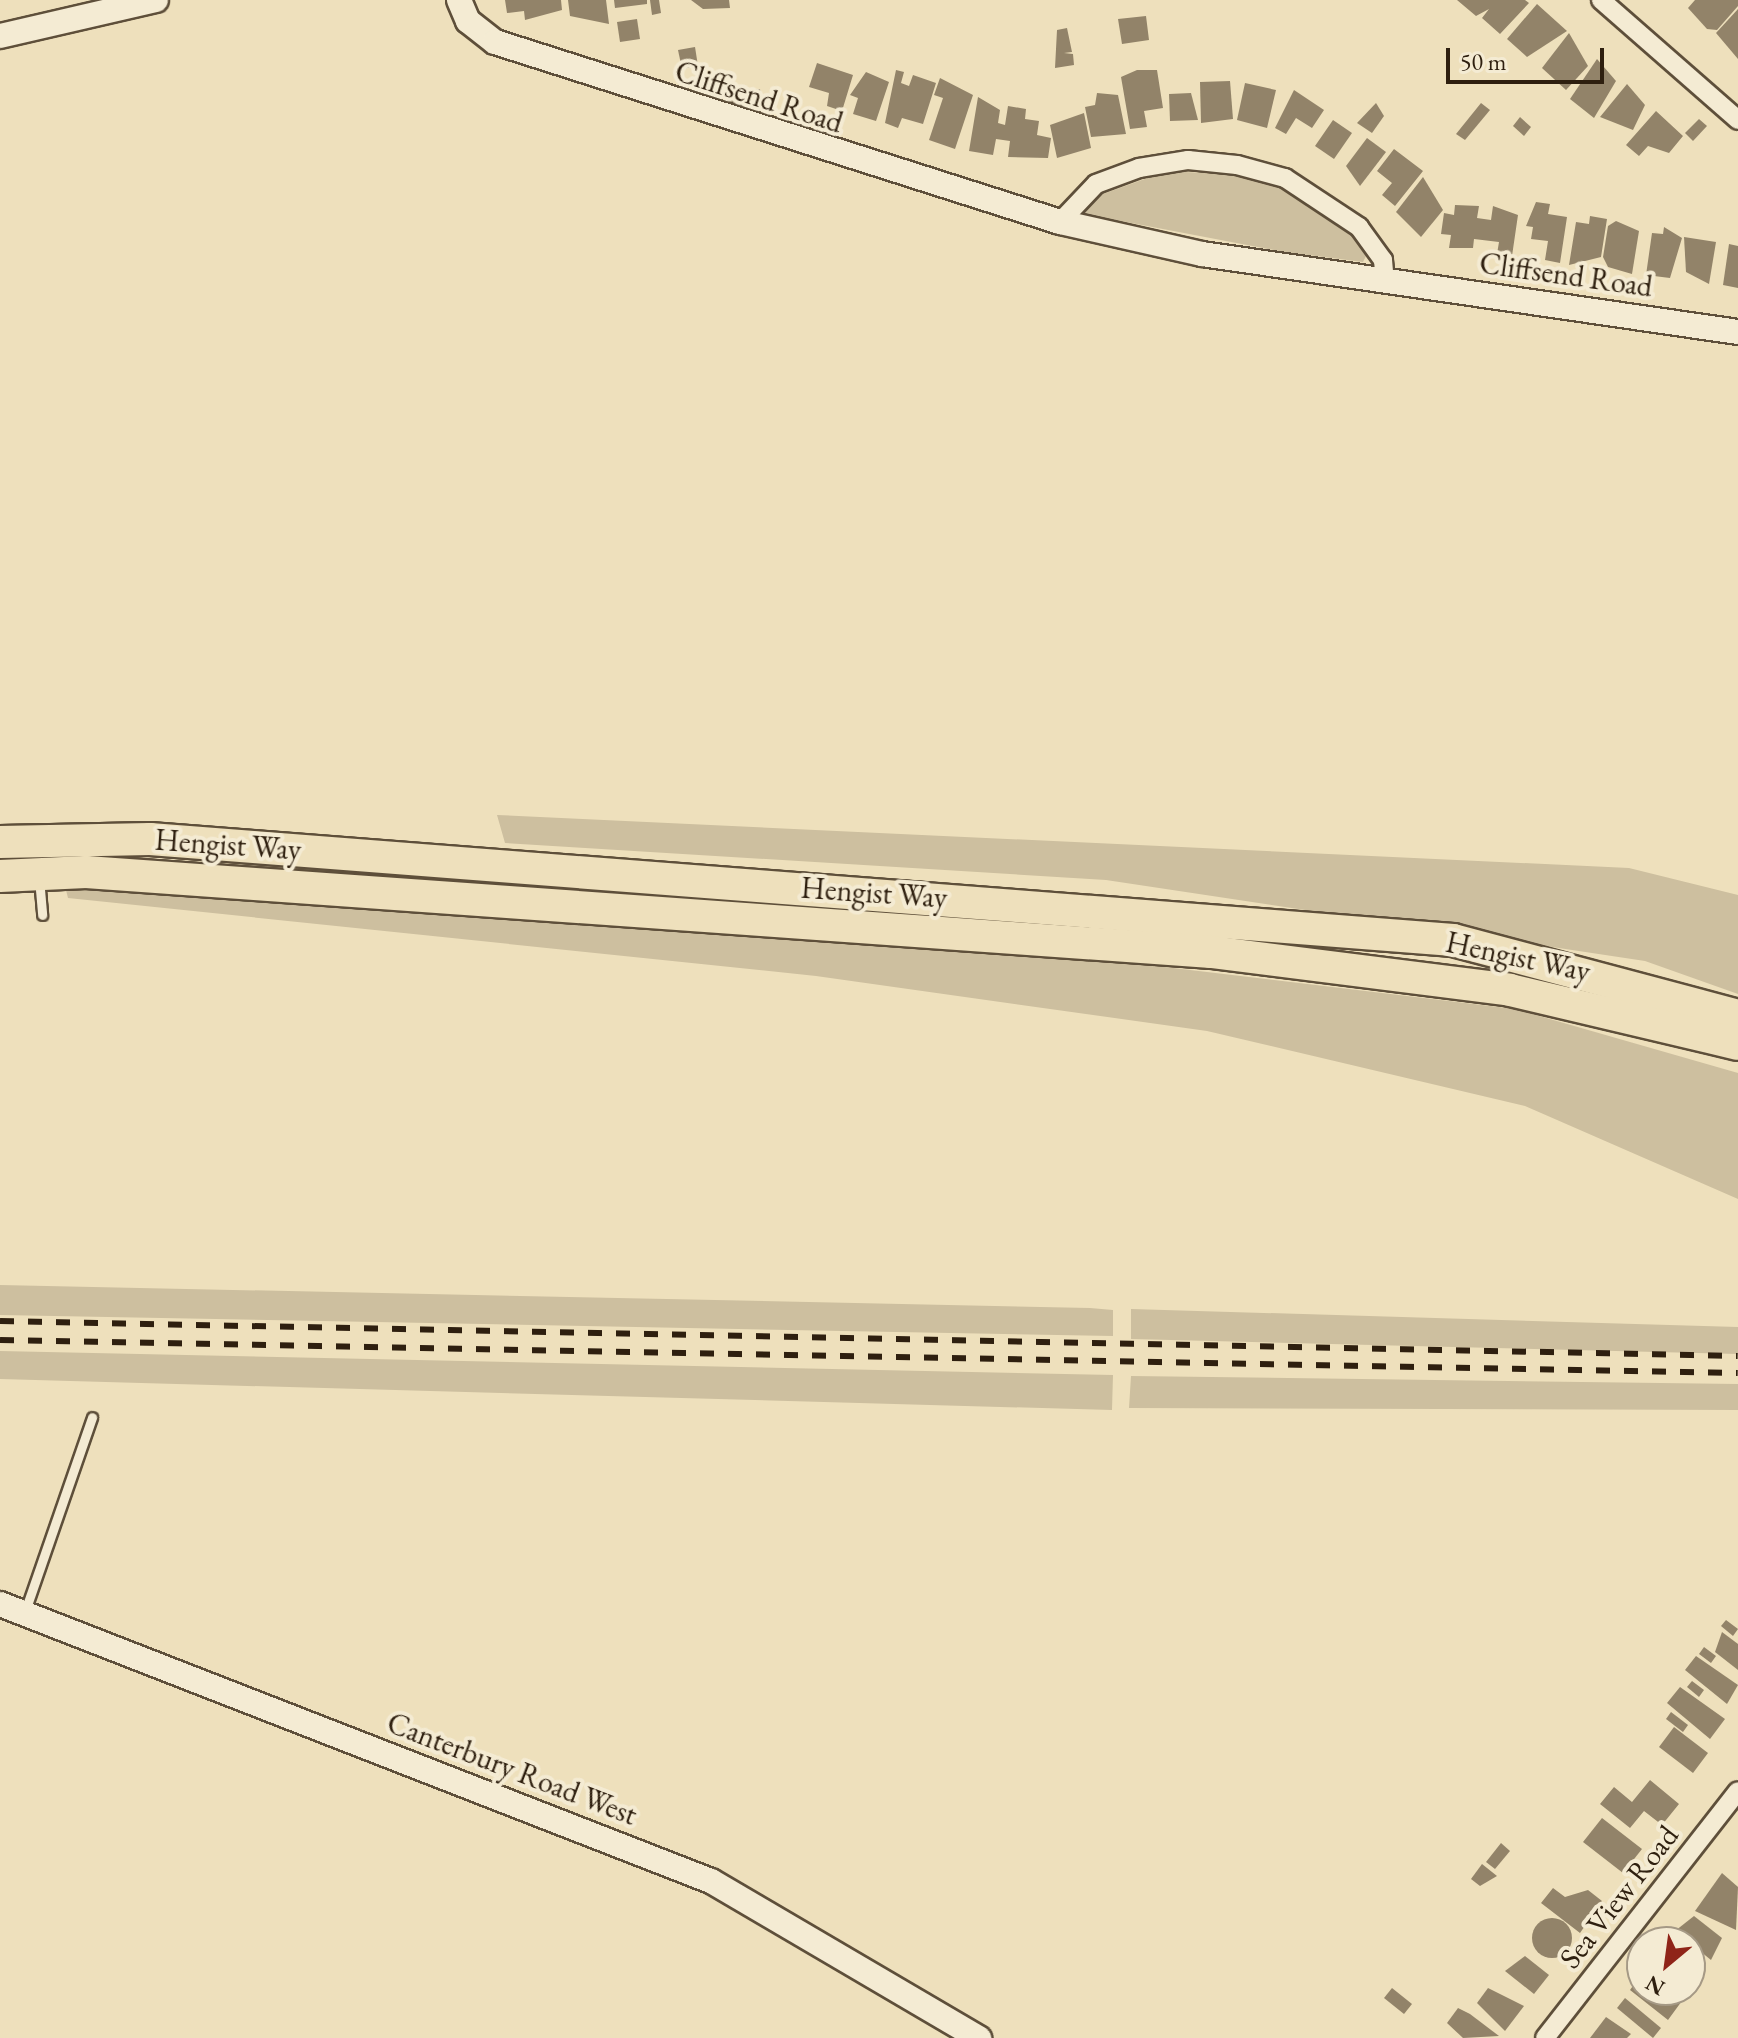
<!DOCTYPE html>
<html>
<head>
<meta charset="utf-8">
<style>
  body { margin:0 }
  #map { position:relative; width:1738px; height:2038px; overflow:hidden; background:#eee0bc; font-family:"EB Garamond",serif }
  div>[style] { position:absolute }
  .green>* { inset:0; background:#cdbf9f }
  .building>* { inset:0; background:#928369 }
  .round { border-radius:50% }
  .roads { filter:drop-shadow(2px 0 #5e4f3a) drop-shadow(-2px 0 #5e4f3a) drop-shadow(0 2px #5e4f3a) drop-shadow(0 -2px #5e4f3a) }
  .lane>* { height:9px; margin:-4.5px; padding:0 4.5px; transform-origin:4.5px; border-radius:4.5px; background:#f4ebd3 }
  .street>* { height:18px; margin:-9px; padding:0 9px; transform-origin:9px; border-radius:9px; background:#f4ebd3 }
  .secondary>* { height:24px; margin:-12px; padding:0 12px; transform-origin:12px; border-radius:12px; background:#f4ebd3 }
  .highway>* { height:32px; margin:-16px; padding:0 16px; transform-origin:16px; border-radius:16px; background:#eee0bc }
  .rail>* { height:6px; margin-top:-3px; transform-origin:0; background:repeating-linear-gradient(90deg,#2e1f0f 0 14px,transparent 0 28px) }
  span { translate:-50% -50%; white-space:nowrap; text-align:center; line-height:1.15; -webkit-text-stroke:8px #f4ebd3; paint-order:stroke }
  .street-label { font-size:30px; color:#2e1f0f }
  .north { position:absolute; left:1626px; top:1926px; width:80px; height:80px; box-sizing:border-box; background:#f4ebd3; border:2px solid #a59985; border-radius:50%; rotate:209deg; font-size:22px; font-weight:700; line-height:32px; text-align:center; color:#2e1f0f }
  .north::after { content:''; display:block; margin:auto; width:28px; height:36px; background:#8f2418; clip-path:polygon(50% 0,100% 100%,50% 72%,0 100%) }
  .scale { position:absolute; left:1446px; top:48px; width:158px; height:36px; box-sizing:border-box; border:4px solid #2e1f0f; border-top:0; padding-left:10px; font-size:24px; line-height:28px; white-space:nowrap; color:#2e1f0f; -webkit-text-stroke:6px #f4ebd3; paint-order:stroke }
</style>
</head>
<body>
<div id="map">
  <div class="green">
    <i style="clip-path:polygon(1167px 171px,1241px 175px,1280px 186px,1352px 232px,1366px 256px,1363px 262px,1284px 252px,1084px 214px,1089px 199px)"></i>
    <i style="clip-path:polygon(497px 815px,1629px 868px,1738px 895px,1738px 994px,1645px 961px,1106px 880px,505px 843px)"></i>
    <i style="clip-path:polygon(64px 882px,1165px 967px,1515px 1009px,1738px 1073px,1738px 1199px,1525px 1106px,1207px 1031px,816px 976px,68px 898px)"></i>
    <i style="clip-path:polygon(0 1285px,1090px 1308px,1113px 1310px,1113px 1336px,0 1315px)"></i>
    <i style="clip-path:polygon(1131px 1309px,1738px 1327px,1738px 1354px,1131px 1339px)"></i>
    <i style="clip-path:polygon(0 1351px,1113px 1375px,1112px 1410px,0 1379px)"></i>
    <i style="clip-path:polygon(1131px 1376px,1738px 1384px,1738px 1410px,1129px 1408px)"></i>
  </div>
  <div class="building">
    <i style="clip-path:polygon(505px 0,561px 0,562px 10px,525px 20px,524px 11px,507px 13px)"></i>
    <i style="clip-path:polygon(568px 0,606px 0,609px 24px,570px 16px)"></i>
    <i style="clip-path:polygon(614px 0,647px 0,647px 4px,615px 8px)"></i>
    <i style="clip-path:polygon(650px 0,659px 0,661px 13px,652px 15px)"></i>
    <i style="clip-path:polygon(691px 0,729px 0,730px 8px,703px 9px)"></i>
    <i style="clip-path:polygon(1457px 0,1525px 0,1529px 3px,1500px 34px,1482px 18px,1489px 9px,1476px 16px)"></i>
    <i style="clip-path:polygon(1695px 0,1738px 0,1738px 6px,1717px 30px,1707px 29px,1688px 8px)"></i>
    <i style="clip-path:polygon(1537px 4px,1567px 31px,1527px 57px,1507px 39px)"></i>
    <i style="clip-path:polygon(1738px 9px,1738px 59px,1716px 33px)"></i>
    <i style="clip-path:polygon(1146px 16px,1149px 40px,1122px 44px,1118px 19px)"></i>
    <i style="clip-path:polygon(637px 19px,640px 39px,620px 42px,617px 22px)"></i>
    <i style="clip-path:polygon(1067px 28px,1072px 52px,1064px 53px,1073px 54px,1074px 65px,1055px 68px,1057px 30px)"></i>
    <i style="clip-path:polygon(1569px 33px,1588px 66px,1566px 90px,1542px 68px)"></i>
    <i style="clip-path:polygon(695px 47px,698px 66px,682px 69px,678px 50px)"></i>
    <i style="clip-path:polygon(1597px 59px,1616px 81px,1594px 118px,1570px 99px)"></i>
    <i style="clip-path:polygon(817px 63px,853px 75px,842px 111px,827px 106px,829px 93px,809px 87px)"></i>
    <i style="clip-path:polygon(896px 70px,904px 72px,901px 83px,909px 86px,913px 75px,936px 83px,923px 124px,902px 118px,898px 128px,885px 123px)"></i>
    <i style="clip-path:polygon(1137px 70px,1157px 70px,1163px 108px,1144px 111px,1147px 127px,1130px 129px,1121px 77px)"></i>
    <i style="clip-path:polygon(866px 72px,889px 82px,876px 121px,853px 114px,858px 98px,850px 95px)"></i>
    <i style="clip-path:polygon(940px 78px,973px 95px,955px 149px,929px 140px,943px 98px,934px 95px)"></i>
    <i style="clip-path:polygon(1230px 81px,1233px 119px,1201px 123px,1200px 82px)"></i>
    <i style="clip-path:polygon(1245px 83px,1276px 90px,1267px 128px,1237px 120px)"></i>
    <i style="clip-path:polygon(1627px 84px,1645px 105px,1633px 130px,1600px 117px)"></i>
    <i style="clip-path:polygon(741px 85px,744px 107px,727px 102px,725px 86px)"></i>
    <i style="clip-path:polygon(760px 89px,762px 107px,747px 109px,745px 91px)"></i>
    <i style="clip-path:polygon(1294px 90px,1324px 110px,1312px 128px,1296px 118px,1286px 134px,1275px 128px)"></i>
    <i style="clip-path:polygon(1097px 93px,1118px 95px,1126px 134px,1091px 137px,1085px 107px,1095px 105px)"></i>
    <i style="clip-path:polygon(1191px 93px,1198px 120px,1170px 121px,1169px 94px)"></i>
    <i style="clip-path:polygon(978px 97px,1000px 110px,998px 123px,1005px 125px,1008px 106px,1026px 109px,1025px 119px,1039px 121px,1037px 135px,1051px 138px,1048px 158px,1008px 157px,1010px 141px,996px 139px,993px 155px,969px 151px)"></i>
    <i style="clip-path:polygon(1376px 103px,1384px 116px,1372px 133px,1357px 123px)"></i>
    <i style="clip-path:polygon(1481px 103px,1490px 110px,1465px 140px,1456px 134px)"></i>
    <i style="clip-path:polygon(1656px 111px,1683px 136px,1669px 153px,1648px 146px,1639px 156px,1626px 145px)"></i>
    <i style="clip-path:polygon(1084px 113px,1091px 148px,1057px 158px,1050px 125px)"></i>
    <i style="clip-path:polygon(1520px 117px,1531px 127px,1524px 136px,1513px 126px)"></i>
    <i style="clip-path:polygon(1699px 119px,1707px 126px,1693px 141px,1685px 133px)"></i>
    <i style="clip-path:polygon(1333px 120px,1352px 133px,1334px 159px,1315px 146px)"></i>
    <i style="clip-path:polygon(1367px 138px,1386px 152px,1360px 186px,1346px 166px)"></i>
    <i style="clip-path:polygon(1394px 149px,1423px 171px,1395px 206px,1382px 195px,1392px 183px,1377px 171px)"></i>
    <i style="clip-path:polygon(1423px 177px,1443px 210px,1421px 237px,1396px 212px)"></i>
    <i style="clip-path:polygon(1536px 202px,1550px 204px,1548px 214px,1567px 217px,1560px 263px,1545px 260px,1548px 241px,1531px 239px,1533px 227px,1526px 226px)"></i>
    <i style="clip-path:polygon(1455px 205px,1479px 206px,1477px 218px,1491px 220px,1493px 206px,1518px 215px,1512px 256px,1497px 254px,1499px 242px,1474px 239px,1473px 248px,1449px 248px,1451px 235px,1441px 234px,1444px 213px,1454px 215px)"></i>
    <i style="clip-path:polygon(1590px 216px,1607px 219px,1601px 257px,1569px 265px,1576px 222px,1589px 224px)"></i>
    <i style="clip-path:polygon(1616px 221px,1639px 231px,1632px 274px,1608px 267px,1603px 257px,1608px 226px)"></i>
    <i style="clip-path:polygon(1664px 227px,1682px 238px,1670px 278px,1646px 275px,1652px 233px,1663px 234px)"></i>
    <i style="clip-path:polygon(1684px 237px,1716px 242px,1709px 284px,1686px 272px)"></i>
    <i style="clip-path:polygon(1729px 244px,1738px 246px,1738px 288px,1723px 285px)"></i>
    <i style="clip-path:polygon(1726px 1620px,1738px 1629px,1733px 1636px,1721px 1626px)"></i>
    <i style="clip-path:polygon(1722px 1632px,1738px 1644px,1738px 1670px,1715px 1652px)"></i>
    <i style="clip-path:polygon(1704px 1647px,1716px 1656px,1711px 1663px,1699px 1654px)"></i>
    <i style="clip-path:polygon(1696px 1656px,1738px 1685px,1727px 1704px,1685px 1670px)"></i>
    <i style="clip-path:polygon(1692px 1681px,1704px 1690px,1699px 1697px,1687px 1687px)"></i>
    <i style="clip-path:polygon(1680px 1687px,1725px 1719px,1710px 1739px,1667px 1703px)"></i>
    <i style="clip-path:polygon(1671px 1712px,1688px 1725px,1683px 1732px,1666px 1719px)"></i>
    <i style="clip-path:polygon(1674px 1727px,1708px 1753px,1693px 1773px,1659px 1747px)"></i>
    <i style="clip-path:polygon(1650px 1780px,1679px 1804px,1662px 1825px,1644px 1811px,1630px 1828px,1600px 1804px,1614px 1787px,1632px 1802px)"></i>
    <i style="clip-path:polygon(1602px 1818px,1642px 1849px,1623px 1873px,1583px 1842px)"></i>
    <i style="clip-path:polygon(1501px 1843px,1510px 1851px,1495px 1869px,1486px 1862px)"></i>
    <i style="clip-path:polygon(1482px 1864px,1497px 1876px,1480px 1886px,1471px 1879px)"></i>
    <i style="clip-path:polygon(1722px 1873px,1738px 1887px,1736px 1930px,1695px 1911px)"></i>
    <i style="clip-path:polygon(1553px 1888px,1565px 1897px,1588px 1890px,1602px 1901px,1580px 1933px,1541px 1903px)"></i>
    <i style="clip-path:polygon(1694px 1916px,1722px 1938px,1711px 1960px,1675px 1931px)"></i>
    <i class="round" style="left:1532px;top:1918px;width:40px;height:40px"></i>
    <i style="clip-path:polygon(1525px 1956px,1549px 1975px,1534px 1994px,1505px 1971px)"></i>
    <i style="clip-path:polygon(1690px 1956px,1697px 1962px,1690px 1985px)"></i>
    <i style="clip-path:polygon(1642px 1973px,1642px 1990px,1687px 1994px,1668px 2020px,1630px 1990px)"></i>
    <i style="clip-path:polygon(1392px 1988px,1412px 2004px,1404px 2014px,1384px 1998px)"></i>
    <i style="clip-path:polygon(1488px 1988px,1524px 2006px,1505px 2031px,1477px 2003px)"></i>
    <i style="clip-path:polygon(1625px 1998px,1661px 2028px,1653px 2038px,1617px 2008px)"></i>
    <i style="clip-path:polygon(1458px 2008px,1470px 2014px,1499px 2036px,1463px 2038px,1447px 2023px)"></i>
    <i style="clip-path:polygon(1606px 2017px,1631px 2034px,1627px 2038px,1590px 2038px)"></i>
  </div>
  <div class="roads">
    <div class="lane">
      <i style="left:39px;top:878px;width:37px;rotate:85deg"></i>
      <i style="left:25px;top:1611px;width:205px;rotate:-70.9deg"></i>
    </div>
    <div class="street">
      <i style="left:1601px;top:0;width:182px;rotate:41.2deg"></i>
      <i style="left:1060px;top:222px;width:52px;rotate:-46.5deg"></i>
      <i style="left:1096px;top:184px;width:46px;rotate:-20.4deg"></i>
      <i style="left:1139px;top:168px;width:50px;rotate:-9.3deg"></i>
      <i style="left:1188px;top:160px;width:49px;rotate:5.8deg"></i>
      <i style="left:1237px;top:165px;width:50px;rotate:15.2deg"></i>
      <i style="left:1285px;top:178px;width:89px;rotate:33.5deg"></i>
      <i style="left:1359px;top:227px;width:41px;rotate:54deg"></i>
      <i style="left:1383px;top:260px;width:21px;rotate:85deg"></i>
      <i style="left:1545px;top:2038px;width:313px;rotate:-52deg"></i>
    </div>
    <div class="secondary">
      <i style="left:459px;top:0;width:23px;rotate:67deg"></i>
      <i style="left:468px;top:21px;width:34px;rotate:38deg"></i>
      <i style="left:495px;top:42px;width:593px;rotate:17.67deg"></i>
      <i style="left:1060px;top:222px;width:146px;rotate:12.7deg"></i>
      <i style="left:1202px;top:254px;width:542px;rotate:8.28deg"></i>
      <i style="left:0;top:36px;width:160px;rotate:-13deg"></i>
      <i style="left:0;top:1604px;width:763px;rotate:21.29deg"></i>
      <i style="left:711px;top:1881px;width:311px;rotate:30.4deg"></i>
    </div>
    <div class="highway">
      <i style="left:0;top:842px;width:150px;rotate:-1.1deg"></i>
      <i style="left:150px;top:839px;width:1307px;rotate:4.43deg"></i>
      <i style="left:1453px;top:940px;width:295px;rotate:14.9deg"></i>
      <i style="left:0;top:876px;width:86px;rotate:-2.7deg"></i>
      <i style="left:86px;top:872px;width:1128px;rotate:4.07deg"></i>
      <i style="left:1211px;top:952px;width:301px;rotate:7.2deg"></i>
      <i style="left:1510px;top:990px;width:234px;rotate:13.3deg"></i>
    </div>
  </div>
  <div class="rail">
    <i style="left:0;top:1321px;width:1738px;rotate:1.15deg"></i>
    <i style="left:0;top:1340px;width:1738px;rotate:1.09deg"></i>
  </div>
  <div class="street-label">
    <span style="left:759px;top:97px;rotate:18deg">Cliffsend Road</span>
    <span style="left:1566px;top:275px;rotate:8deg">Cliffsend Road</span>
    <span style="left:228px;top:845px;rotate:4deg">Hengist Way</span>
    <span style="left:874px;top:893px;rotate:4deg">Hengist Way</span>
    <span style="left:1518px;top:957px;rotate:12deg">Hengist Way</span>
    <span style="left:512px;top:1769px;rotate:21deg">Canterbury Road West</span>
    <span style="left:1619px;top:1897px;rotate:-52deg">Sea View Road</span>
  </div>
  <div class="north">N</div>
  <div class="scale">50 m</div>
</div>
</body>
</html>
